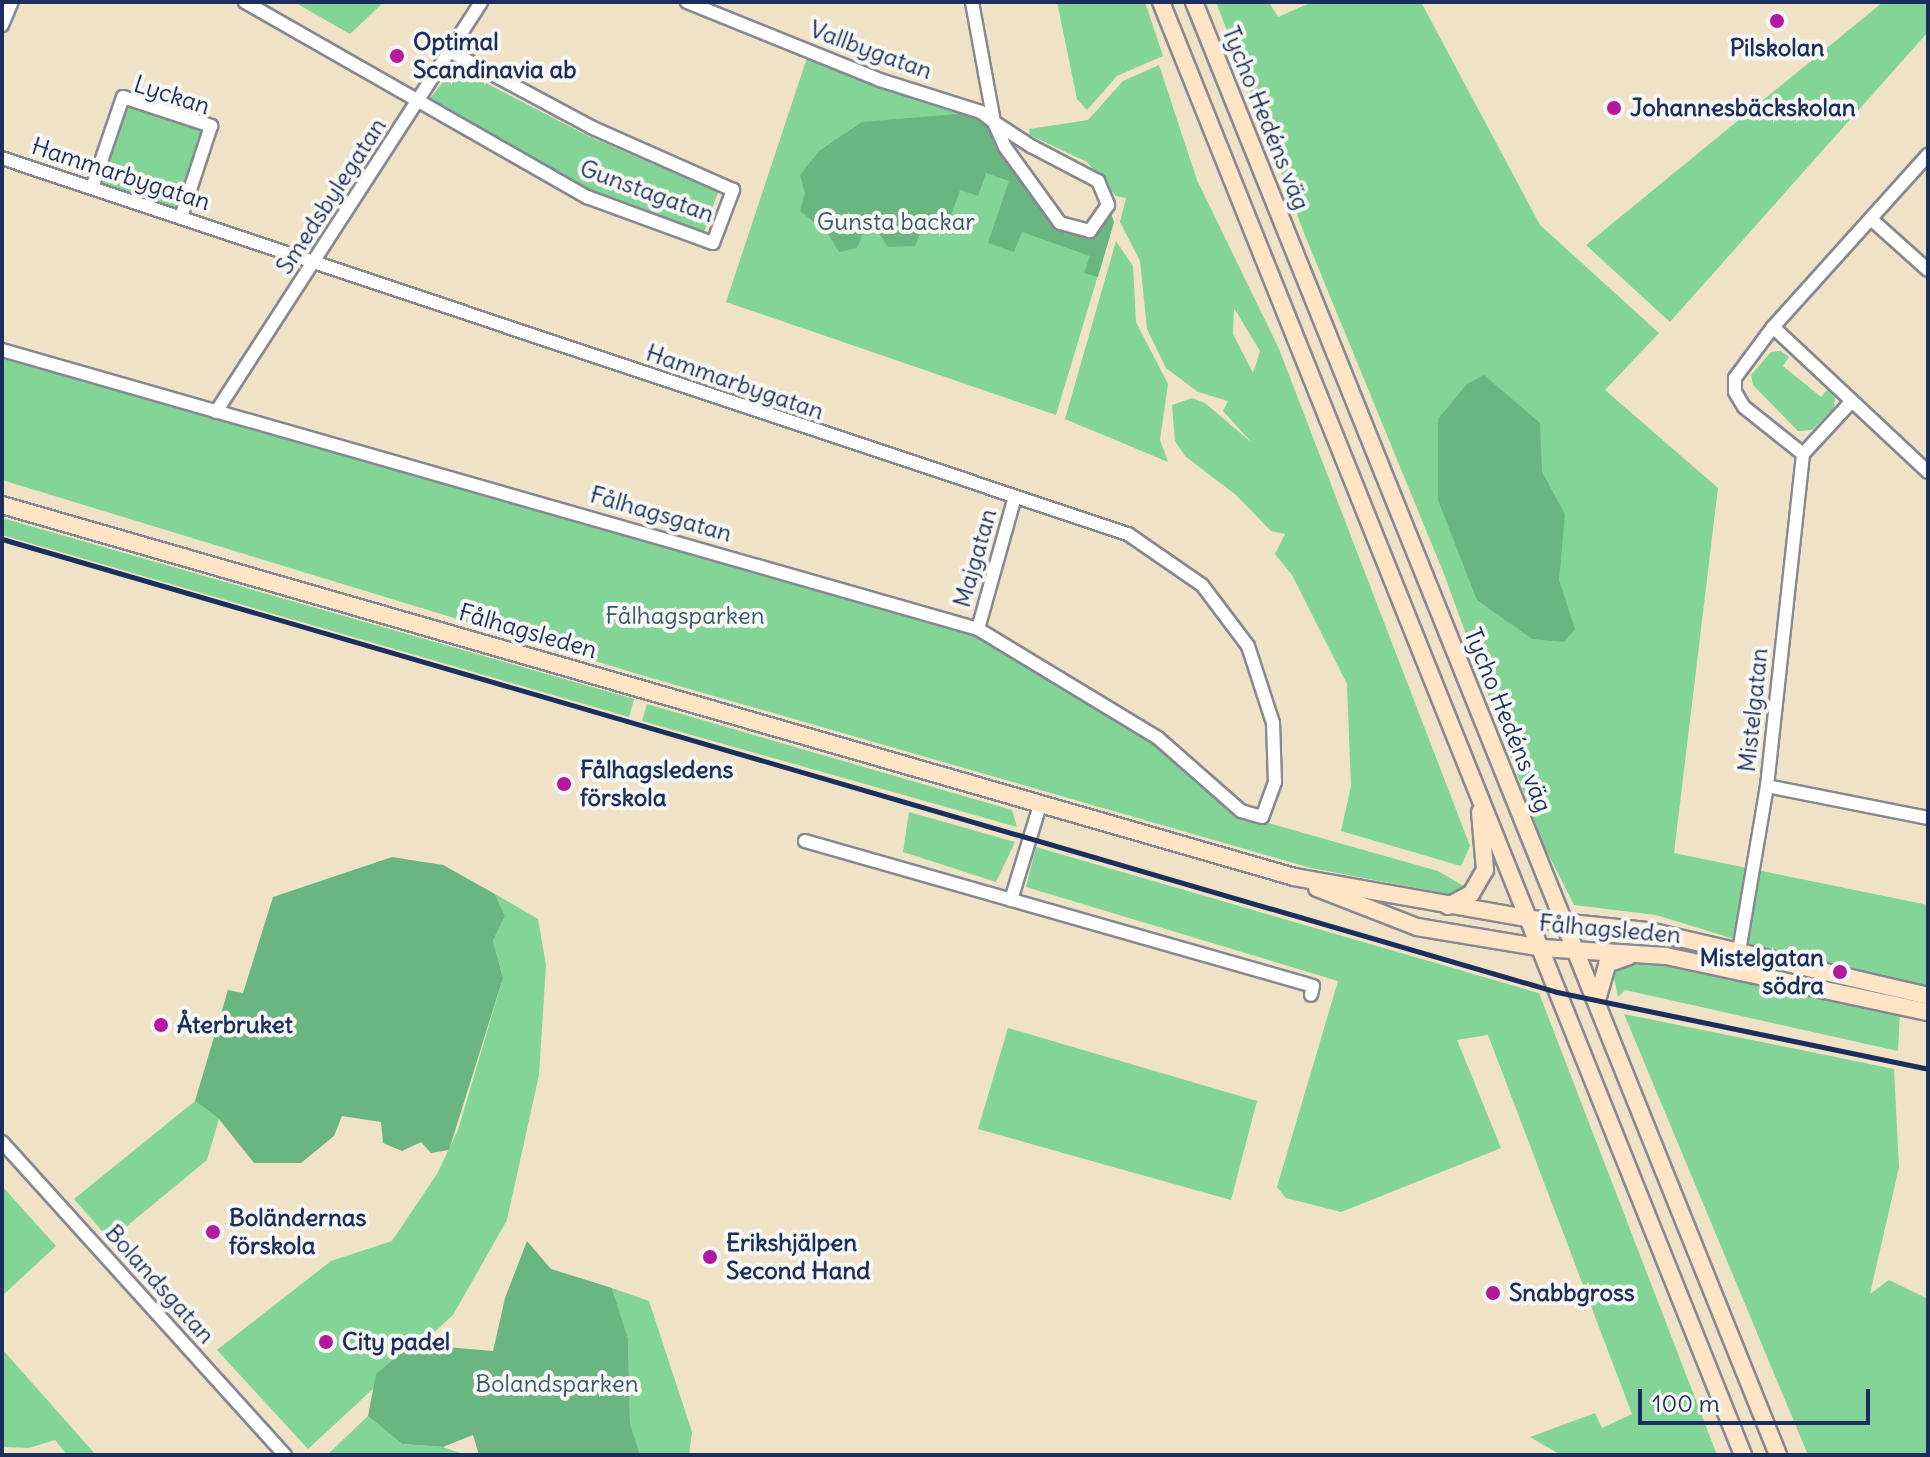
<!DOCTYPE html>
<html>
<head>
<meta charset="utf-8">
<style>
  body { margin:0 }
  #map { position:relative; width:1930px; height:1457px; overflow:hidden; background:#f0e2c6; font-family:Delius,sans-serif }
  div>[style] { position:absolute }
  .green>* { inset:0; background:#82d597 }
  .forest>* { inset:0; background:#69b680 }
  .roads { filter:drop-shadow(2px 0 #868892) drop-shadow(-2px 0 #868892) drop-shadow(0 2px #868892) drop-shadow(0 -2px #868892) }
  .street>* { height:12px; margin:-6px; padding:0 6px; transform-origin:6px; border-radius:6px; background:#fff }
  .secondary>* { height:16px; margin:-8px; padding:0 8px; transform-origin:8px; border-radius:8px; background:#ffe4c6 }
  .rail>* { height:5px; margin:-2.5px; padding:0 2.5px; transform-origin:2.5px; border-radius:2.5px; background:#1b2f5e }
  .dots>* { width:22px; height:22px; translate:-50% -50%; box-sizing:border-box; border:4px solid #f6f6f2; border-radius:50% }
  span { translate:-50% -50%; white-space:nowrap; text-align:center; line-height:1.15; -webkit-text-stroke:8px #f6f6f2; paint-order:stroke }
  .poi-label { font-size:24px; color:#1b2f5e; font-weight:700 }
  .left { translate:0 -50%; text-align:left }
  .right { translate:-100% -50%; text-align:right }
  .street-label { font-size:24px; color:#1b2f5e }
  .park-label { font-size:24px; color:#35586c }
  .frame { position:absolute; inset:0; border:4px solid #1b2f5e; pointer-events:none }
  .scale { position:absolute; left:1638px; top:1389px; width:232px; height:36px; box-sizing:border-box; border:4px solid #1b2f5e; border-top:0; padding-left:10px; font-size:24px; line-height:28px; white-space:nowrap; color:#1b2f5e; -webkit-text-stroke:6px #f6f6f2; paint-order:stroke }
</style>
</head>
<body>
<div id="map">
  <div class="green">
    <i style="clip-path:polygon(294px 2px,384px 2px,350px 34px)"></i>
    <i style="clip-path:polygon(1057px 2px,1145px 2px,1163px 56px,1117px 76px,1087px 110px,1077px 99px)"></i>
    <i style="clip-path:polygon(1216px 2px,1269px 2px,1278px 17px,1312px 2px,1421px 2px,1540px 225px,1659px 333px,1605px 390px,1718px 488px,1674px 853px,1928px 905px,1928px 986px,1776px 952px,1656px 915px,1574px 905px,1542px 842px,1444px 574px,1304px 233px)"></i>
    <i style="clip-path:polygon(1883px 2px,1928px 2px,1928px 32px,1670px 322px,1586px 245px)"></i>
    <i style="clip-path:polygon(809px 52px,981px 112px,1043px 204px,1074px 229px,1114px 222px,1056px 415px,726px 302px)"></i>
    <i style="clip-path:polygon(evenodd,1159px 65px,1197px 180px,1279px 349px,1470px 846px,1461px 866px,1341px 831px,1351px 786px,1347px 684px,1292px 575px,1275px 554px,1285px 534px,1271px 531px,1236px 495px,1185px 456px,1175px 441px,1172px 405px,1192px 398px,1205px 403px,1252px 443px,1223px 411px,1228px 401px,1198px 392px,1166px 368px,1147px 329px,1140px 261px,1120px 222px,1126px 198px,1116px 196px,1087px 162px,1030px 135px,1029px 129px,1088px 120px,1123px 81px,1159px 65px,1234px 308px,1260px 351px,1253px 373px,1233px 334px,1234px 308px)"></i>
    <i style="clip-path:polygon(455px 67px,586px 135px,718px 192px,704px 232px,590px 191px,427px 102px)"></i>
    <i style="clip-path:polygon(123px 97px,211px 126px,181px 217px,92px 188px)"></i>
    <i style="clip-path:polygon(1116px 241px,1133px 266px,1136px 322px,1168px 384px,1160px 440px,1168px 462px,1065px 419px)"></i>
    <i style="clip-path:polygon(2px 350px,978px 629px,1158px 738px,1241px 811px,1240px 820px,1261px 821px,1438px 871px,1462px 885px,1472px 883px,1448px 894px,1311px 868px,641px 675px,2px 480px)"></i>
    <i style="clip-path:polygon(1781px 351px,1789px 357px,1783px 366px,1821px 397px,1828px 389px,1835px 398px,1834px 408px,1812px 430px,1798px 431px,1753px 385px,1751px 375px,1771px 352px)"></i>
    <i style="clip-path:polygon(2px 518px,634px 699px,629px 717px,2px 535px)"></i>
    <i style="clip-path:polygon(647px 704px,1012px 810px,1017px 827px,642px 721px)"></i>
    <i style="clip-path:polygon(909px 812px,1015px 842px,996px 882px,903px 852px)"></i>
    <i style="clip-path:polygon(1036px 847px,1539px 993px,1717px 1455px,1561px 1455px,1530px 1437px,1595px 1413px,1602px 1428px,1632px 1414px,1488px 1035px,1457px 1040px,1501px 1148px,1341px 1212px,1286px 1198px,1277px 1187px,1338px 981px,1026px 887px)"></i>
    <i style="clip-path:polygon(495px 894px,538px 919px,546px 965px,539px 1075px,507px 1220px,453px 1315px,308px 1449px,217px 1350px,331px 1261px,392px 1241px,437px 1174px,458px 1130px,503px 978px,493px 941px,505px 916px)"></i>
    <i style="clip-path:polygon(1623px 962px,1677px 967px,1900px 1013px,1898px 1051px,1625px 990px,1618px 997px,1613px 973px)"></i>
    <i style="clip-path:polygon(1624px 1014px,1894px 1069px,1899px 1167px,1870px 1294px,1889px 1280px,1928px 1299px,1928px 1455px,1808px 1455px)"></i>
    <i style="clip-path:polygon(1008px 1028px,1257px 1101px,1231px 1200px,978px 1129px)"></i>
    <i style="clip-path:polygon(195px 1101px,219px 1119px,207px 1160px,110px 1240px,74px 1199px)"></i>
    <i style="clip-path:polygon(2px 1186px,56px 1246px,2px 1296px)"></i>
    <i style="clip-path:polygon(612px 1288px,649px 1301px,692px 1432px,689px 1455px,640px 1455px,630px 1423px,628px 1338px)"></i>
    <i style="clip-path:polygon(2px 1349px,96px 1455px,67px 1455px,55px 1440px,29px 1448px,2px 1447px)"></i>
    <i style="clip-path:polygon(368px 1416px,402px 1444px,443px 1447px,466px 1455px,327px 1455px)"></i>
  </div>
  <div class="forest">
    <i style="clip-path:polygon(981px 112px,1060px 223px,1090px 231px,1108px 205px,1114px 222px,1098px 277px,1084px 273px,1090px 256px,1022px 232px,1014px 252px,988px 243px,1009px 181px,986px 173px,978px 196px,960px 190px,945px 233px,936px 231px,936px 213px,928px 216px,915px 246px,888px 247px,876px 229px,864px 231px,857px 248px,839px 252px,827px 232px,800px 211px,805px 193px,800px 175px,819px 151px,862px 122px)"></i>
    <i style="clip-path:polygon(1484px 375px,1540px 423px,1542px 472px,1565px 514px,1559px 580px,1575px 629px,1564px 642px,1532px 639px,1477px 600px,1438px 500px,1438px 419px,1467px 384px)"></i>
    <i style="clip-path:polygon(392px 857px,443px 865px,495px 894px,505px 916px,493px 941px,503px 978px,449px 1150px,431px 1153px,421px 1142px,402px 1151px,383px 1143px,381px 1122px,342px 1116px,334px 1136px,301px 1163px,254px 1163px,219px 1119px,195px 1101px,228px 990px,243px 993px,273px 897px)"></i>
    <i style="clip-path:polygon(527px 1241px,551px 1269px,612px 1288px,628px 1338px,630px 1423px,640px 1455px,479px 1455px,473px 1435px,443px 1447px,402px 1444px,368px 1416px,376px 1374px,412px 1344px,493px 1351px,505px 1298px)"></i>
  </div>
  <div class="roads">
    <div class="street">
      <i style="left:245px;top:2px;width:394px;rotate:29.7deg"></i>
      <i style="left:587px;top:197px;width:134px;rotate:20.1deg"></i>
      <i style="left:713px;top:243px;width:57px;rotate:-69.3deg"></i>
      <i style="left:733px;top:190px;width:155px;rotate:-156.1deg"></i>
      <i style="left:591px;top:127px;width:161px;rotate:-151.8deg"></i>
      <i style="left:687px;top:2px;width:208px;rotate:22deg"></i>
      <i style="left:880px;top:80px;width:106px;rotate:17.6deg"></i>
      <i style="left:981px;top:112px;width:16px;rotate:38deg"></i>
      <i style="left:994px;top:122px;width:44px;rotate:33deg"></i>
      <i style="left:1031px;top:146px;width:76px;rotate:27.6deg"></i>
      <i style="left:1098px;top:181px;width:26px;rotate:67deg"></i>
      <i style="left:1108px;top:205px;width:32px;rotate:125deg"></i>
      <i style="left:1090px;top:231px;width:31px;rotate:-165deg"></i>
      <i style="left:1060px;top:223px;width:94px;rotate:-125.9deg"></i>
      <i style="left:1005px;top:147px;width:27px;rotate:-114deg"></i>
      <i style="left:994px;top:122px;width:122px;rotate:-100.4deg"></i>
      <i style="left:2px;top:25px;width:25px;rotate:-67deg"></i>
      <i style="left:2px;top:158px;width:1187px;rotate:18.47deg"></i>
      <i style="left:1128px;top:534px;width:90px;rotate:34.6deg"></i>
      <i style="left:1202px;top:585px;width:76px;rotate:53deg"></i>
      <i style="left:1248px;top:646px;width:81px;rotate:72deg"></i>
      <i style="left:1273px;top:723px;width:59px;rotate:88.1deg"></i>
      <i style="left:1275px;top:782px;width:37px;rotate:110deg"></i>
      <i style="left:1262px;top:817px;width:22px;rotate:-164deg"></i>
      <i style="left:1241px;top:811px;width:111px;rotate:-138.7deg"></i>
      <i style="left:1158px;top:738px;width:210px;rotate:-148.8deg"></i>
      <i style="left:978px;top:629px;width:1015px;rotate:-164.05deg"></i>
      <i style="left:92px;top:188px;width:96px;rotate:-71.2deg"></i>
      <i style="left:123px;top:97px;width:93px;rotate:18.2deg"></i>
      <i style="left:211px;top:126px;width:96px;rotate:108.2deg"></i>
      <i style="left:1871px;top:219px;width:76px;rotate:41.8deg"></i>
      <i style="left:1773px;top:327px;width:212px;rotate:43.1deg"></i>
      <i style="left:216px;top:412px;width:488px;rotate:-57.1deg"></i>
      <i style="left:1803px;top:454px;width:71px;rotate:-47.3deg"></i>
      <i style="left:978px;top:629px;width:134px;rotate:-74.4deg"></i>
      <i style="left:1767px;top:786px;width:164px;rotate:11.2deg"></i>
      <i style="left:805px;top:841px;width:528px;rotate:15.93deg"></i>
      <i style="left:1313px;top:986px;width:9px;rotate:103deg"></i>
      <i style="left:1011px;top:900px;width:99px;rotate:-73deg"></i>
      <i style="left:1736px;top:969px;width:186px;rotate:-80.4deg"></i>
      <i style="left:1767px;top:786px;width:334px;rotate:-83.8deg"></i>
      <i style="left:1803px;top:454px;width:75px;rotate:-141.5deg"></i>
      <i style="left:1744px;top:407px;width:17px;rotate:-121deg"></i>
      <i style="left:1735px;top:392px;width:14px;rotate:-90deg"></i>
      <i style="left:1735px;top:378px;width:64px;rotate:-53.3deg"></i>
      <i style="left:1773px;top:327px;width:232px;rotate:-48deg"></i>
      <i style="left:2px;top:1142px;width:422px;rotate:47.9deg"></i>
    </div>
    <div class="secondary">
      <i style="left:1161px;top:2px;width:1565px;rotate:68.17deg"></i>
      <i style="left:1194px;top:2px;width:1566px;rotate:68.1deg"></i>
      <i style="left:2px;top:505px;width:1344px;rotate:16.06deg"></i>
      <i style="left:1294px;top:877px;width:242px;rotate:10deg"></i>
      <i style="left:1532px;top:919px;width:118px;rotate:5.9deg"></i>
      <i style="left:1649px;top:931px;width:286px;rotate:13.1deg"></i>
      <i style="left:1317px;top:888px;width:107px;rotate:21.3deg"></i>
      <i style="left:1417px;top:927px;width:127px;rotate:9.5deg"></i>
      <i style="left:1542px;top:948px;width:124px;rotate:3.7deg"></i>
      <i style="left:1666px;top:956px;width:268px;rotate:12.1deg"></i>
      <i style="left:1448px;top:906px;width:26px;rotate:-28deg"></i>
      <i style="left:1471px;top:894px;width:28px;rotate:-60deg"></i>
      <i style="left:1485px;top:870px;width:58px;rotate:-94.9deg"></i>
      <i style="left:1597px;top:1000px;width:37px;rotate:-74deg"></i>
      <i style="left:1607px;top:964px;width:23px;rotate:-20deg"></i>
    </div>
  </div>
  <div class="rail">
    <i style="left:2px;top:539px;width:1620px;rotate:16.24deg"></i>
    <i style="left:1557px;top:992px;width:379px;rotate:11.7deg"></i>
  </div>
  <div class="dots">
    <i style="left:1777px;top:21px;background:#b5179e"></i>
    <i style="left:397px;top:56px;background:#b5179e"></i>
    <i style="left:1614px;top:108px;background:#b5179e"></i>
    <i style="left:564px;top:784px;background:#b5179e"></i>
    <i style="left:1840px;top:972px;background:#b5179e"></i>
    <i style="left:161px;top:1025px;background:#b5179e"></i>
    <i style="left:213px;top:1232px;background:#b5179e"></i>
    <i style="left:710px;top:1257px;background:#b5179e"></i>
    <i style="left:1493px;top:1293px;background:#b5179e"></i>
    <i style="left:326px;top:1342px;background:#b5179e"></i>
  </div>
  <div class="poi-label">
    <span class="left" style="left:413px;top:56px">Optimal<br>Scandinavia ab</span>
    <span style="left:1777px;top:48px">Pilskolan</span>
    <span class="left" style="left:1630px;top:108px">Johannesbäckskolan</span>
    <span class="left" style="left:580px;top:784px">Fålhagsledens<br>förskola</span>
    <span class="right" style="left:1824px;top:972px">Mistelgatan<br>södra</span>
    <span class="left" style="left:177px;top:1025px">Återbruket</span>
    <span class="left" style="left:229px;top:1232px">Boländernas<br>förskola</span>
    <span class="left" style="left:726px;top:1257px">Erikshjälpen<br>Second Hand</span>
    <span class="left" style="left:1509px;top:1293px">Snabbgross</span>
    <span class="left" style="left:342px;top:1342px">City padel</span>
  </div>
  <div class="street-label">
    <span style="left:871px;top:50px;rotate:20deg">Vallbygatan</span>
    <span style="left:172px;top:95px;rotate:18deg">Lyckan</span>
    <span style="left:1266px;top:118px;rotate:68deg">Tycho Hedéns väg</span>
    <span style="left:121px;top:174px;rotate:18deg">Hammarbygatan</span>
    <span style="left:647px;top:191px;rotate:20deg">Gunstagatan</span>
    <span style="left:331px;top:196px;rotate:-57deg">Smedsbylegatan</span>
    <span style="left:735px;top:382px;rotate:19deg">Hammarbygatan</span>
    <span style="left:661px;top:514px;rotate:16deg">Fålhagsgatan</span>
    <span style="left:975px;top:558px;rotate:-74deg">Majgatan</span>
    <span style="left:528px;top:631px;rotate:16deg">Fålhagsleden</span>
    <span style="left:1753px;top:710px;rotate:-84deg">Mistelgatan</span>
    <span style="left:1508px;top:720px;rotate:68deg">Tycho Hedéns väg</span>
    <span style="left:1610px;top:929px;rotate:5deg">Fålhagsleden</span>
    <span style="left:160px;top:1284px;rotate:48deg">Bolandsgatan</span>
  </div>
  <div class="park-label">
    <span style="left:896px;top:222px">Gunsta backar</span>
    <span style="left:685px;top:616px">Fålhagsparken</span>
    <span style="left:557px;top:1384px">Bolandsparken</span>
  </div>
  <div class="frame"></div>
  <div class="scale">100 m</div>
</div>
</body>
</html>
